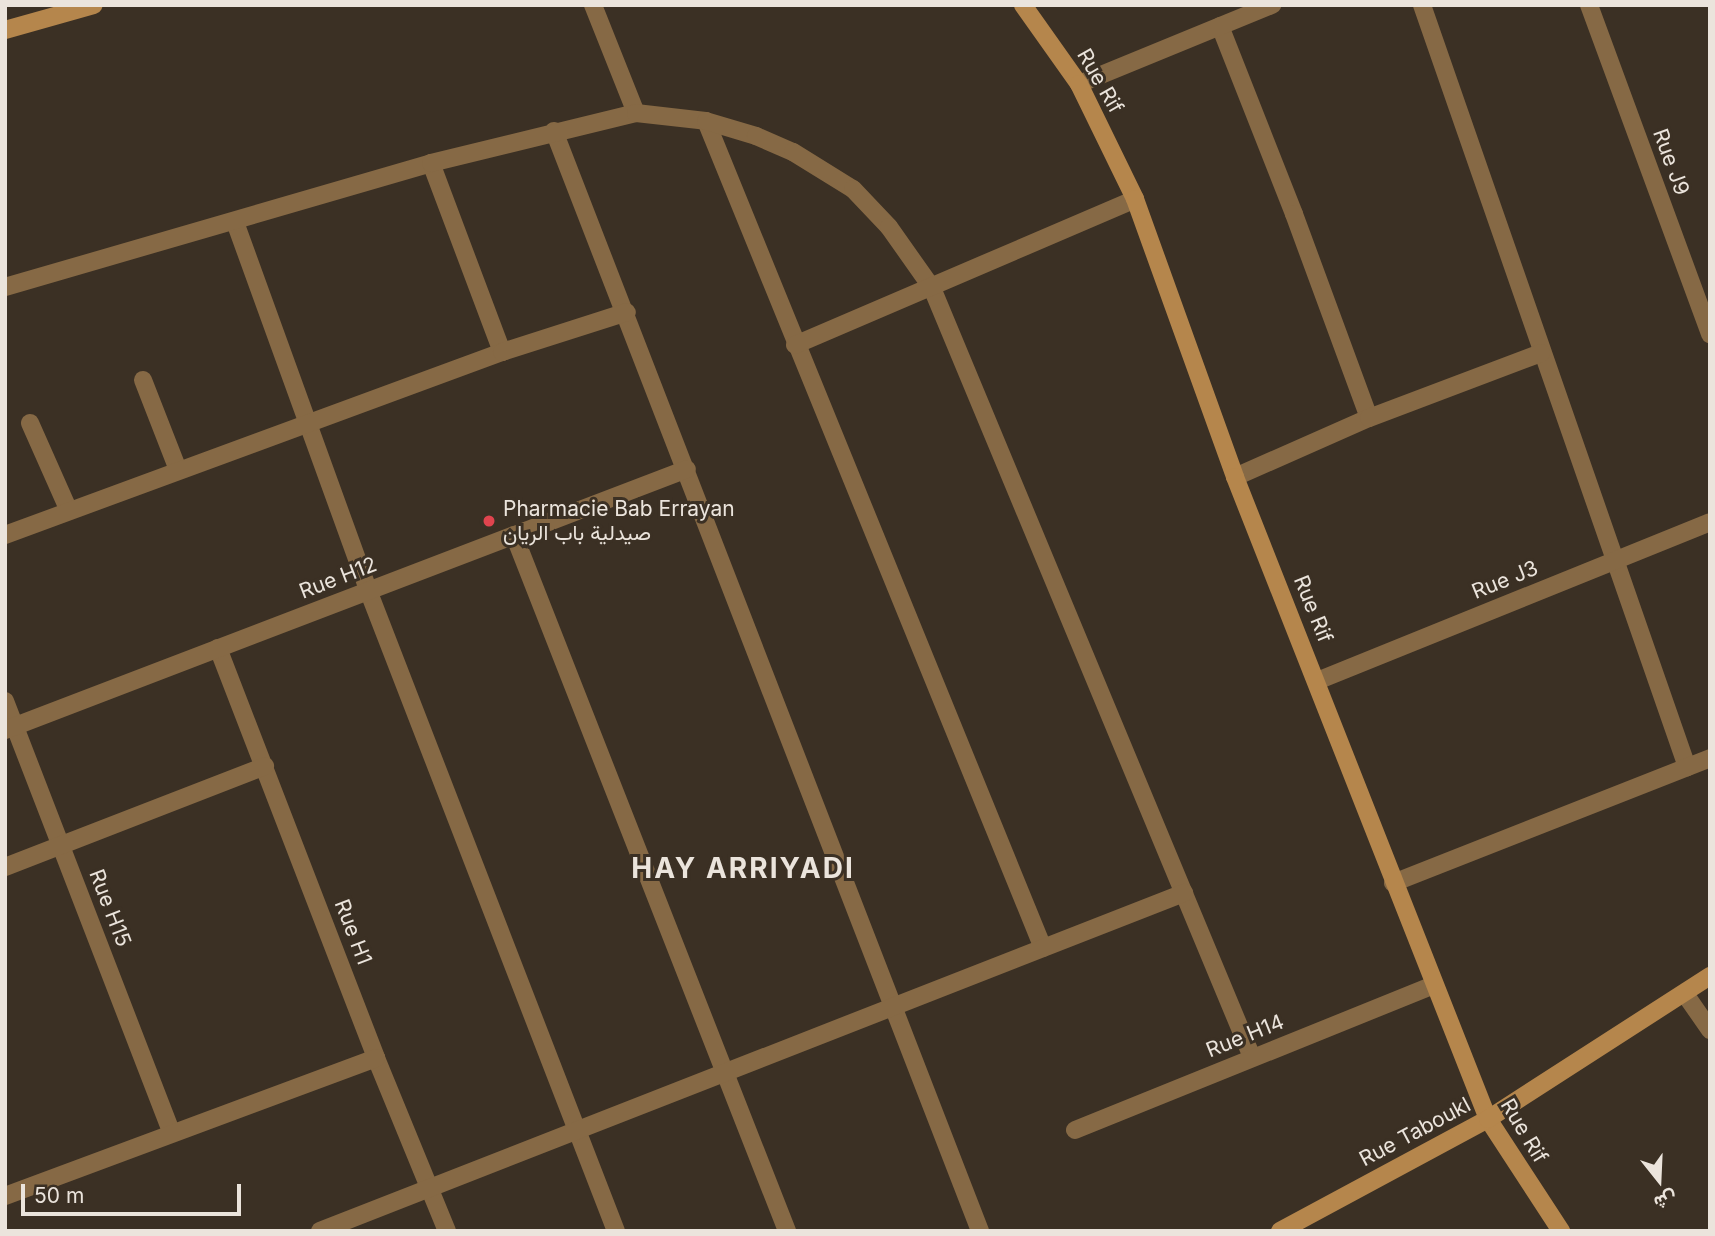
<!DOCTYPE html>
<html>
<head>
<meta charset="utf-8">
<style>
  body { margin:0 }
  #map { position:relative; width:1715px; height:1236px; overflow:hidden; background:#3b3024; font-family:Inter,Vazirmatn,sans-serif }
  div>[style] { position:absolute }
  .street>* { height:18px; margin:-9px; padding:0 9px; transform-origin:9px; border-radius:9px; background:#866945 }
  .secondary>* { height:18px; margin:-9px; padding:0 9px; transform-origin:9px; border-radius:9px; background:#b5864c }
  .dots>* { width:19px; height:19px; translate:-50% -50%; box-sizing:border-box; border:4px solid #3b3024; border-radius:50% }
  span { translate:-50% -50%; white-space:nowrap; text-align:center; line-height:1.15; -webkit-text-stroke:6px #3b3024; paint-order:stroke }
  .street-label { font-size:21px; color:#ebe4dc }
  .poi-label { font-size:21px; color:#ebe4dc }
  .left { translate:0 -50%; text-align:left }
  .district-label { font-size:28px; color:#ebe4dc; font-weight:700; letter-spacing:2px }
  .frame { position:absolute; inset:0; border:7px solid #ebe4dc; pointer-events:none }
  .north { position:absolute; left:1624px; top:1145px; width:70px; height:70px; -webkit-text-stroke:5px #3b3024; paint-order:stroke; rotate:162deg; font-size:19px; font-weight:700; line-height:28px; text-align:center; color:#ebe4dc }
  .north::after { content:''; display:block; margin:auto; width:24px; height:32px; background:#ebe4dc; clip-path:polygon(50% 0,100% 100%,50% 72%,0 100%) }
  .scale { position:absolute; left:21px; top:1184px; width:220px; height:32px; box-sizing:border-box; border:4px solid #ebe4dc; border-top:0; padding-left:9px; font-size:21px; line-height:24px; white-space:nowrap; color:#ebe4dc; -webkit-text-stroke:5px #3b3024; paint-order:stroke }
</style>
</head>
<body>
<div id="map">
  <div class="street">
    <i style="left:593px;top:5px;width:116px;rotate:68.3deg"></i>
    <i style="left:1422px;top:5px;width:807px;rotate:70.82deg"></i>
    <i style="left:1589px;top:5px;width:351px;rotate:69.8deg"></i>
    <i style="left:1220px;top:26px;width:202px;rotate:68.5deg"></i>
    <i style="left:1294px;top:214px;width:217px;rotate:69.8deg"></i>
    <i style="left:1079px;top:84px;width:209px;rotate:-22.3deg"></i>
    <i style="left:706px;top:121px;width:893px;rotate:67.83deg"></i>
    <i style="left:554px;top:131px;width:1180px;rotate:68.83deg"></i>
    <i style="left:431px;top:163px;width:202px;rotate:69.4deg"></i>
    <i style="left:235px;top:222px;width:391px;rotate:70.1deg"></i>
    <i style="left:368px;top:590px;width:687px;rotate:68.85deg"></i>
    <i style="left:5px;top:287px;width:444px;rotate:-16.2deg"></i>
    <i style="left:431px;top:163px;width:211px;rotate:-13.7deg"></i>
    <i style="left:636px;top:113px;width:70px;rotate:6.5deg"></i>
    <i style="left:706px;top:121px;width:52px;rotate:16.7deg"></i>
    <i style="left:756px;top:136px;width:40px;rotate:23.4deg"></i>
    <i style="left:793px;top:152px;width:70px;rotate:31.7deg"></i>
    <i style="left:853px;top:189px;width:52px;rotate:46.5deg"></i>
    <i style="left:889px;top:227px;width:75px;rotate:54.8deg"></i>
    <i style="left:932px;top:288px;width:833px;rotate:67.41deg"></i>
    <i style="left:795px;top:345px;width:370px;rotate:-23.2deg"></i>
    <i style="left:143px;top:380px;width:97px;rotate:68.7deg"></i>
    <i style="left:30px;top:423px;width:96px;rotate:66.1deg"></i>
    <i style="left:1235px;top:477px;width:146px;rotate:-23.8deg"></i>
    <i style="left:1369px;top:418px;width:184px;rotate:-20.7deg"></i>
    <i style="left:5px;top:535px;width:530px;rotate:-20.21deg"></i>
    <i style="left:502px;top:352px;width:131px;rotate:-17.7deg"></i>
    <i style="left:514px;top:535px;width:748px;rotate:68.58deg"></i>
    <i style="left:218px;top:648px;width:439px;rotate:68.9deg"></i>
    <i style="left:376px;top:1058px;width:187px;rotate:67.7deg"></i>
    <i style="left:1317px;top:681px;width:424px;rotate:-22deg"></i>
    <i style="left:5px;top:701px;width:462px;rotate:68.9deg"></i>
    <i style="left:5px;top:730px;width:730px;rotate:-20.94deg"></i>
    <i style="left:5px;top:867px;width:279px;rotate:-21.2deg"></i>
    <i style="left:1393px;top:883px;width:341px;rotate:-21.5deg"></i>
    <i style="left:1685px;top:994px;width:44px;rotate:55.2deg"></i>
    <i style="left:1075px;top:1130px;width:386px;rotate:-22deg"></i>
    <i style="left:5px;top:1196px;width:396px;rotate:-20.4deg"></i>
    <i style="left:320px;top:1231px;width:928px;rotate:-21.37deg"></i>
  </div>
  <div class="secondary">
    <i style="left:1023px;top:5px;width:97px;rotate:54.7deg"></i>
    <i style="left:1079px;top:84px;width:128px;rotate:64deg"></i>
    <i style="left:1135px;top:199px;width:295px;rotate:70.2deg"></i>
    <i style="left:1235px;top:477px;width:690px;rotate:68.49deg"></i>
    <i style="left:1488px;top:1119px;width:134px;rotate:56.9deg"></i>
    <i style="left:5px;top:30px;width:92px;rotate:-15.7deg"></i>
    <i style="left:1280px;top:1231px;width:236px;rotate:-28.3deg"></i>
    <i style="left:1488px;top:1119px;width:264px;rotate:-32.8deg"></i>
  </div>
  <div class="dots">
    <i style="left:489px;top:521px;background:#e0444e"></i>
  </div>
  <div class="street-label">
    <span style="left:1100px;top:81px;rotate:60deg">Rue Rif</span>
    <span style="left:1671px;top:162px;rotate:70deg">Rue J9</span>
    <span style="left:338px;top:578px;rotate:-21deg">Rue H12</span>
    <span style="left:1505px;top:580px;rotate:-22deg">Rue J3</span>
    <span style="left:1313px;top:609px;rotate:68deg">Rue Rif</span>
    <span style="left:110px;top:908px;rotate:69deg">Rue H15</span>
    <span style="left:353px;top:932px;rotate:69deg">Rue H1</span>
    <span style="left:1245px;top:1036px;rotate:-22deg">Rue H14</span>
    <span style="left:1524px;top:1131px;rotate:59deg">Rue Rif</span>
    <span style="left:1415px;top:1132px;rotate:-28deg">Rue Taboukl</span>
  </div>
  <div class="poi-label">
    <span class="left" style="left:503px;top:521px">Pharmacie Bab Errayan<br>صيدلية باب الريان</span>
  </div>
  <div class="district-label">
    <span style="left:743px;top:868px">HAY ARRIYADI</span>
  </div>
  <div class="frame"></div>
  <div class="north">ش</div>
  <div class="scale">50 m</div>
</div>
</body>
</html>
